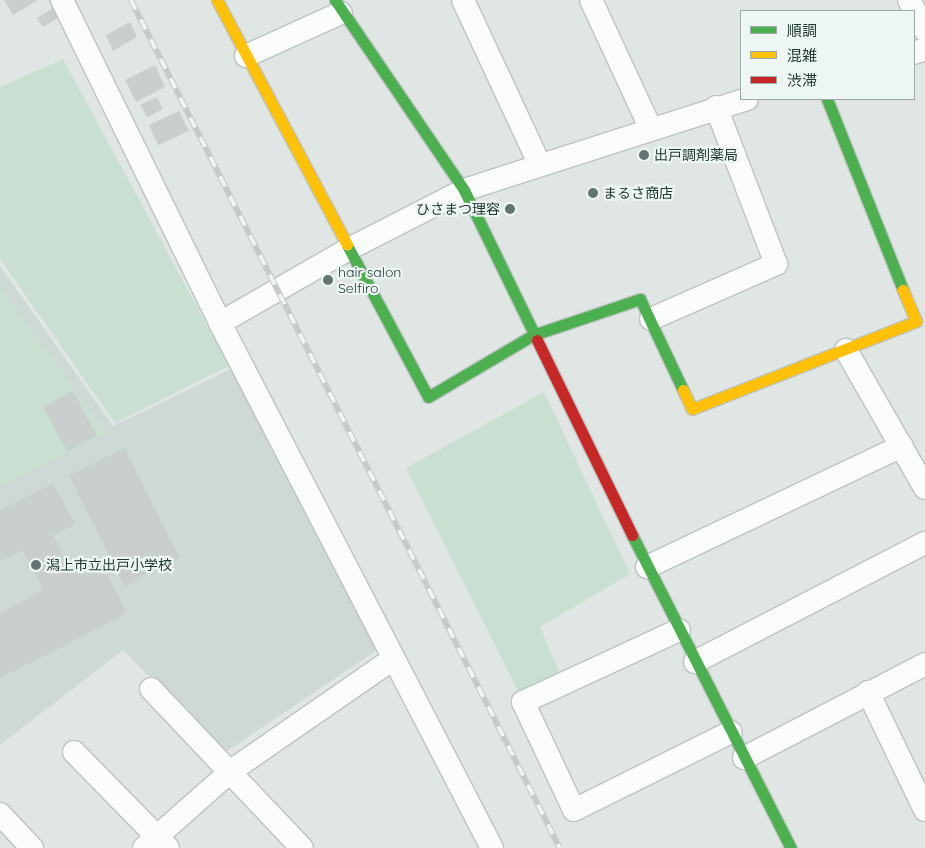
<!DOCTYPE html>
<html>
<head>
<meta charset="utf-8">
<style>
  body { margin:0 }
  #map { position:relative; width:925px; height:848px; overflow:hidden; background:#e0e6e4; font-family:Quicksand,"Noto Sans JP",sans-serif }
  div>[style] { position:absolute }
  .built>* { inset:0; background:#ced8d4 }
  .green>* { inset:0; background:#c9dfd2 }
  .building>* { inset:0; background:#c9cfcd }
  .roads { filter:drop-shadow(1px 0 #bdc3c1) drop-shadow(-1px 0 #bdc3c1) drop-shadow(0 1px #bdc3c1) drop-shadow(0 -1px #bdc3c1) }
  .street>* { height:22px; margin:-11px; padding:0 11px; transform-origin:11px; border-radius:11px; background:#fafbfb }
  .fast>* { height:11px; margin:-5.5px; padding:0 5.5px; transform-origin:5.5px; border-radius:5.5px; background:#4caf50 }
  .slow>* { height:11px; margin:-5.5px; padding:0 5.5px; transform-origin:5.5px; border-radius:5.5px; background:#ffc107 }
  .jam>* { height:11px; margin:-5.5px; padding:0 5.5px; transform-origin:5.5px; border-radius:5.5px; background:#c62828 }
  .rail>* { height:5.5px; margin-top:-2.75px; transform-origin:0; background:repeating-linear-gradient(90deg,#eef6f3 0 11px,#c5c9c8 0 22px); box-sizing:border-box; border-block:1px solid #c5c9c8 }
  .dots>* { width:14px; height:14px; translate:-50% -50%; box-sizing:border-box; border:2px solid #eef6f3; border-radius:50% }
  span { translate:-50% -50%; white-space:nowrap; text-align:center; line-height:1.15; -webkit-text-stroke:4.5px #eef6f3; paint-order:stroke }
  .poi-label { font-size:14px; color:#203834 }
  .left { translate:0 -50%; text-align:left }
  .right { translate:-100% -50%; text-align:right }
  .legend { position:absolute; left:740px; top:10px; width:175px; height:90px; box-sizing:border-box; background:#eef6f3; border:1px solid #9caaa7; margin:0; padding:6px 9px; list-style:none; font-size:15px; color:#203834 }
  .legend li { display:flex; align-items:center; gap:10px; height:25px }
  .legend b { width:25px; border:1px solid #9caaa7 }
</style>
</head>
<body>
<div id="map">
  <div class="built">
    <i style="clip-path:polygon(0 266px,113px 426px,231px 369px,376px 651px,224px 753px,123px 650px,0 745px)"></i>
  </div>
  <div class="green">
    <i style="clip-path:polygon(63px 59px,229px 366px,115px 423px,0 259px,0 87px)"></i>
    <i style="clip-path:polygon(0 286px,107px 433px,0 485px)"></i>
    <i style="clip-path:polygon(544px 392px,630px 574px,540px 627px,561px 676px,518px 691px,406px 468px)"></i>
  </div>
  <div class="building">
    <i style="clip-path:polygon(4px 0,38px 0,13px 15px)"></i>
    <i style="clip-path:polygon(55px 7px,61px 16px,43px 27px,37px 18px)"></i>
    <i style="clip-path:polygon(130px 22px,137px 37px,113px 51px,106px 35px)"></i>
    <i style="clip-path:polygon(155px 65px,165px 87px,136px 102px,125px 80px)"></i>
    <i style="clip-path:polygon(157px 97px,163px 109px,147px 117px,140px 105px)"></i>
    <i style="clip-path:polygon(179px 111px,189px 131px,158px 145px,149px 125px)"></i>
    <i style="clip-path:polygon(73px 391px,97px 436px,67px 451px,43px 407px)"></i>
    <i style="clip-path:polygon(125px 448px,180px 558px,124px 586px,69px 475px)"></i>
    <i style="clip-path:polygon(53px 483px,75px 524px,53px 535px,70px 568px,97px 555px,127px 613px,0 678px,0 613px,44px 590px,23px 550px,0 562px,0 510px)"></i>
  </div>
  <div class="roads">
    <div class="street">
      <i style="left:62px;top:0;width:360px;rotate:63.9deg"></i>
      <i style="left:220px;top:323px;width:591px;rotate:62.61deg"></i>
      <i style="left:463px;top:0;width:180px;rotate:65deg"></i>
      <i style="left:591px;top:0;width:142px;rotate:65.1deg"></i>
      <i style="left:909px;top:0;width:34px;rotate:62deg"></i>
      <i style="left:914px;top:53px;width:12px;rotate:-20deg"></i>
      <i style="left:246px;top:56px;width:104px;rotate:-24.4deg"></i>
      <i style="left:651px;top:319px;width:137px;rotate:-23.7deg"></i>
      <i style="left:776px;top:264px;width:168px;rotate:-110.9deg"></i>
      <i style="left:220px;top:323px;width:146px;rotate:-29.9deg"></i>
      <i style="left:347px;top:250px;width:131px;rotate:-27.1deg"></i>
      <i style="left:464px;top:190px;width:297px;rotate:-17.8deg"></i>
      <i style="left:846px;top:350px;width:159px;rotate:60.2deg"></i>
      <i style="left:647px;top:567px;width:282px;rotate:-25.4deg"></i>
      <i style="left:679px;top:630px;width:172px;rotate:155.2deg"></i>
      <i style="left:523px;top:702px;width:119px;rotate:64.7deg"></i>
      <i style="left:574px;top:810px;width:175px;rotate:-26.4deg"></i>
      <i style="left:695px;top:662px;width:259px;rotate:-27.4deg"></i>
      <i style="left:151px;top:689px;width:219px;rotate:46.5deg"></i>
      <i style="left:868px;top:692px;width:131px;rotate:64.2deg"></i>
      <i style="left:74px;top:752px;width:134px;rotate:45.6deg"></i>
      <i style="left:744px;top:758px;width:204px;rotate:-27.4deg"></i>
      <i style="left:0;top:814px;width:47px;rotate:46.7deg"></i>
      <i style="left:144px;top:848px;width:116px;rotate:-41.5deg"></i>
      <i style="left:231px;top:771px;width:197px;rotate:-34.7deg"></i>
    </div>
    <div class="fast">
      <i style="left:335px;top:0;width:230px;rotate:55.8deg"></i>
      <i style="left:464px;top:190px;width:167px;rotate:64deg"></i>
      <i style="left:827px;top:99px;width:206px;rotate:68.3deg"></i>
      <i style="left:347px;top:245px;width:172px;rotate:61.9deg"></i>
      <i style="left:428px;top:397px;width:122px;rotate:-30.6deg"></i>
      <i style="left:533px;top:335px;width:113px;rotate:-18.6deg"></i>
      <i style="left:640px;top:299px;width:101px;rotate:64.7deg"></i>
      <i style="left:632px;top:535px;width:351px;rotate:63.1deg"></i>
    </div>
    <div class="slow">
      <i style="left:217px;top:0;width:277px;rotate:62deg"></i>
      <i style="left:683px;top:390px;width:21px;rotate:65deg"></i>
      <i style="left:692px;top:409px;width:241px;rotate:-21.4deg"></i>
      <i style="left:916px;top:321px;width:34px;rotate:-113deg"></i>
    </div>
    <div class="jam">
      <i style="left:537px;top:340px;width:217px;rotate:64deg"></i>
    </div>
  </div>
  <div class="rail">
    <i style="left:131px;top:0;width:950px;rotate:63.17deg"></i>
  </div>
  <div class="dots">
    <i style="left:644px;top:155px;background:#637572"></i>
    <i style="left:593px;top:193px;background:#637572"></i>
    <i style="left:510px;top:209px;background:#637572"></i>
    <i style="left:328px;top:280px;background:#637572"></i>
    <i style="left:36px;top:565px;background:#637572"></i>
  </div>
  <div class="poi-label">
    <span class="left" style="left:654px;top:155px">出戸調剤薬局</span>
    <span class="left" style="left:603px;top:193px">まるさ商店</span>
    <span class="right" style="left:500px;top:209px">ひさまつ理容</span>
    <span class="left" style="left:338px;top:280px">hair salon<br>Selfiro</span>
    <span class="left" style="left:46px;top:565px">潟上市立出戸小学校</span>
  </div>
  <ul class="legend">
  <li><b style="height:6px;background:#4caf50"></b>順調</li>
  <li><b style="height:6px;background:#ffc107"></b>混雑</li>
  <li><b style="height:6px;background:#c62828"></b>渋滞</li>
  </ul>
</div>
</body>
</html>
